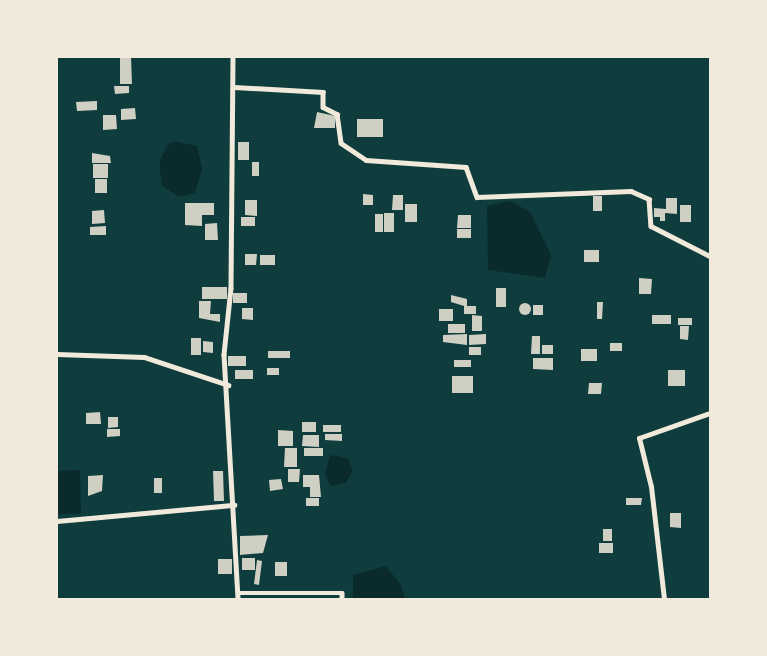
<!DOCTYPE html>
<html>
<head>
<meta charset="utf-8">
<style>
  body { margin:0 }
  #map { position:relative; width:767px; height:656px; overflow:hidden; background:#0f3d3e; font-family:"Alegreya Sans",sans-serif }
  div>[style] { position:absolute }
  .water>* { inset:0; background:#0a2a2b }
  .building>* { inset:0; background:#cfcfc3 }
  .round { border-radius:50% }
  .minor>* { height:4.5px; margin:-2.25px; padding:0 2.25px; transform-origin:2.25px; border-radius:2.25px; background:#f1e9da }
  span { translate:-50% -50%; white-space:nowrap; text-align:center; line-height:1.15; -webkit-text-stroke:6px #f1e9da; paint-order:stroke }
  .frame { position:absolute; inset:0; border:58px solid #f1e9da; pointer-events:none }
</style>
</head>
<body>
<div id="map">
  <div class="water">
    <i style="clip-path:polygon(177px 142px,197px 146px,202px 169px,195px 193px,178px 197px,162px 185px,160px 171px,160px 160px,169px 143px)"></i>
    <i style="clip-path:polygon(510px 201px,530px 212px,551px 255px,545px 278px,488px 270px,487px 206px)"></i>
    <i style="clip-path:polygon(330px 455px,347px 458px,353px 470px,346px 483px,330px 486px,325px 474px)"></i>
    <i style="clip-path:polygon(80px 470px,81px 514px,57px 514px,57px 471px)"></i>
    <i style="clip-path:polygon(386px 566px,401px 585px,405px 599px,353px 599px,353px 575px)"></i>
  </div>
  <div class="building">
    <i style="clip-path:polygon(120px 57px,131px 57px,132px 84px,120px 84px)"></i>
    <i style="clip-path:polygon(114px 86px,129px 86px,129px 93px,115px 94px)"></i>
    <i style="clip-path:polygon(97px 101px,97px 110px,77px 111px,76px 102px)"></i>
    <i style="clip-path:polygon(135px 108px,136px 119px,121px 120px,121px 109px)"></i>
    <i style="clip-path:polygon(317px 112px,335px 116px,335px 128px,314px 128px)"></i>
    <i style="clip-path:polygon(103px 115px,116px 115px,117px 129px,103px 130px)"></i>
    <i style="clip-path:polygon(357px 119px,383px 119px,383px 137px,357px 137px)"></i>
    <i style="clip-path:polygon(238px 142px,249px 142px,249px 160px,238px 160px)"></i>
    <i style="clip-path:polygon(92px 153px,110px 156px,111px 163px,92px 163px)"></i>
    <i style="clip-path:polygon(252px 162px,259px 162px,259px 176px,252px 176px)"></i>
    <i style="clip-path:polygon(93px 164px,108px 164px,108px 178px,93px 178px)"></i>
    <i style="clip-path:polygon(95px 179px,107px 179px,107px 193px,95px 193px)"></i>
    <i style="clip-path:polygon(363px 194px,373px 195px,373px 205px,363px 205px)"></i>
    <i style="clip-path:polygon(393px 195px,403px 195px,403px 210px,392px 210px)"></i>
    <i style="clip-path:polygon(593px 196px,602px 196px,602px 211px,593px 211px)"></i>
    <i style="clip-path:polygon(666px 198px,677px 198px,677px 214px,665px 213px,665px 221px,660px 221px,660px 217px,654px 217px,654px 208px,666px 209px)"></i>
    <i style="clip-path:polygon(245px 200px,257px 200px,257px 216px,245px 215px)"></i>
    <i style="clip-path:polygon(185px 203px,214px 203px,214px 215px,202px 215px,202px 226px,185px 225px)"></i>
    <i style="clip-path:polygon(405px 204px,417px 204px,417px 222px,405px 222px)"></i>
    <i style="clip-path:polygon(680px 205px,691px 205px,691px 222px,680px 222px)"></i>
    <i style="clip-path:polygon(104px 210px,105px 223px,92px 224px,92px 211px)"></i>
    <i style="clip-path:polygon(384px 213px,394px 213px,394px 232px,384px 232px)"></i>
    <i style="clip-path:polygon(375px 214px,383px 214px,383px 232px,375px 232px)"></i>
    <i style="clip-path:polygon(458px 215px,471px 215px,471px 228px,457px 228px)"></i>
    <i style="clip-path:polygon(241px 217px,255px 217px,255px 226px,241px 226px)"></i>
    <i style="clip-path:polygon(217px 223px,218px 240px,205px 240px,205px 224px)"></i>
    <i style="clip-path:polygon(106px 226px,106px 235px,90px 235px,90px 227px)"></i>
    <i style="clip-path:polygon(457px 229px,471px 229px,471px 238px,457px 238px)"></i>
    <i style="clip-path:polygon(584px 250px,599px 250px,599px 262px,584px 262px)"></i>
    <i style="clip-path:polygon(245px 254px,257px 254px,256px 265px,245px 265px)"></i>
    <i style="clip-path:polygon(260px 255px,275px 255px,275px 265px,260px 265px)"></i>
    <i style="clip-path:polygon(639px 278px,652px 279px,651px 294px,639px 294px)"></i>
    <i style="clip-path:polygon(202px 287px,227px 287px,227px 299px,202px 299px)"></i>
    <i style="clip-path:polygon(496px 288px,506px 288px,506px 307px,496px 307px)"></i>
    <i style="clip-path:polygon(233px 293px,247px 293px,247px 303px,233px 303px)"></i>
    <i style="clip-path:polygon(451px 295px,467px 299px,467px 306px,476px 306px,476px 314px,464px 314px,464px 306px,451px 302px)"></i>
    <i style="clip-path:polygon(199px 301px,211px 301px,210px 314px,220px 314px,220px 322px,199px 318px)"></i>
    <i style="clip-path:polygon(597px 302px,603px 302px,602px 319px,597px 319px)"></i>
    <i class="round" style="left:519px;top:303px;width:12px;height:12px"></i>
    <i style="clip-path:polygon(533px 305px,543px 305px,543px 315px,533px 315px)"></i>
    <i style="clip-path:polygon(242px 308px,253px 308px,253px 320px,242px 319px)"></i>
    <i style="clip-path:polygon(439px 309px,453px 309px,453px 321px,439px 321px)"></i>
    <i style="clip-path:polygon(472px 315px,482px 316px,482px 331px,472px 331px)"></i>
    <i style="clip-path:polygon(652px 315px,671px 315px,671px 324px,652px 324px)"></i>
    <i style="clip-path:polygon(678px 318px,692px 318px,692px 325px,678px 325px)"></i>
    <i style="clip-path:polygon(448px 324px,465px 324px,465px 333px,448px 333px)"></i>
    <i style="clip-path:polygon(680px 326px,689px 326px,688px 340px,680px 339px)"></i>
    <i style="clip-path:polygon(467px 334px,467px 345px,443px 342px,443px 335px)"></i>
    <i style="clip-path:polygon(486px 334px,486px 344px,469px 345px,469px 335px)"></i>
    <i style="clip-path:polygon(532px 336px,540px 336px,540px 354px,531px 354px)"></i>
    <i style="clip-path:polygon(191px 338px,201px 338px,201px 355px,191px 355px)"></i>
    <i style="clip-path:polygon(203px 341px,213px 342px,213px 353px,203px 352px)"></i>
    <i style="clip-path:polygon(610px 343px,622px 343px,622px 351px,610px 351px)"></i>
    <i style="clip-path:polygon(542px 345px,553px 345px,553px 354px,542px 354px)"></i>
    <i style="clip-path:polygon(469px 347px,481px 347px,481px 355px,469px 355px)"></i>
    <i style="clip-path:polygon(581px 349px,597px 349px,597px 361px,581px 361px)"></i>
    <i style="clip-path:polygon(268px 351px,290px 351px,290px 358px,268px 358px)"></i>
    <i style="clip-path:polygon(228px 356px,246px 356px,246px 366px,228px 366px)"></i>
    <i style="clip-path:polygon(533px 358px,553px 358px,553px 370px,533px 369px)"></i>
    <i style="clip-path:polygon(454px 360px,471px 360px,471px 367px,454px 367px)"></i>
    <i style="clip-path:polygon(267px 368px,279px 368px,279px 375px,267px 375px)"></i>
    <i style="clip-path:polygon(235px 370px,253px 370px,253px 379px,235px 379px)"></i>
    <i style="clip-path:polygon(668px 370px,685px 370px,685px 386px,668px 386px)"></i>
    <i style="clip-path:polygon(452px 376px,473px 376px,473px 393px,452px 393px)"></i>
    <i style="clip-path:polygon(589px 383px,602px 383px,601px 394px,588px 394px)"></i>
    <i style="clip-path:polygon(100px 412px,101px 424px,86px 424px,86px 413px)"></i>
    <i style="clip-path:polygon(108px 417px,118px 417px,118px 427px,108px 428px)"></i>
    <i style="clip-path:polygon(302px 422px,316px 422px,316px 432px,302px 432px)"></i>
    <i style="clip-path:polygon(323px 425px,341px 425px,341px 432px,323px 432px)"></i>
    <i style="clip-path:polygon(107px 429px,120px 429px,120px 436px,107px 437px)"></i>
    <i style="clip-path:polygon(278px 430px,293px 431px,293px 446px,278px 446px)"></i>
    <i style="clip-path:polygon(325px 434px,342px 434px,342px 441px,325px 440px)"></i>
    <i style="clip-path:polygon(303px 435px,319px 435px,319px 447px,302px 446px)"></i>
    <i style="clip-path:polygon(285px 448px,297px 448px,297px 467px,284px 467px)"></i>
    <i style="clip-path:polygon(304px 448px,323px 448px,323px 456px,304px 456px)"></i>
    <i style="clip-path:polygon(288px 469px,300px 469px,299px 482px,288px 482px)"></i>
    <i style="clip-path:polygon(213px 471px,223px 471px,224px 501px,214px 501px)"></i>
    <i style="clip-path:polygon(103px 475px,102px 491px,88px 496px,88px 476px)"></i>
    <i style="clip-path:polygon(303px 475px,319px 475px,321px 497px,310px 497px,310px 487px,303px 487px)"></i>
    <i style="clip-path:polygon(154px 478px,162px 478px,162px 493px,154px 493px)"></i>
    <i style="clip-path:polygon(281px 479px,283px 489px,270px 491px,269px 480px)"></i>
    <i style="clip-path:polygon(306px 498px,319px 498px,319px 506px,306px 506px)"></i>
    <i style="clip-path:polygon(626px 498px,642px 498px,641px 505px,626px 505px)"></i>
    <i style="clip-path:polygon(670px 513px,681px 513px,681px 528px,670px 527px)"></i>
    <i style="clip-path:polygon(603px 529px,612px 529px,612px 541px,603px 541px)"></i>
    <i style="clip-path:polygon(268px 535px,263px 553px,240px 555px,240px 536px)"></i>
    <i style="clip-path:polygon(599px 543px,613px 543px,613px 553px,599px 553px)"></i>
    <i style="clip-path:polygon(242px 558px,255px 558px,255px 570px,242px 570px)"></i>
    <i style="clip-path:polygon(218px 559px,232px 559px,232px 574px,218px 574px)"></i>
    <i style="clip-path:polygon(257px 560px,262px 561px,259px 585px,254px 584px)"></i>
    <i style="clip-path:polygon(275px 562px,287px 562px,287px 576px,275px 576px)"></i>
  </div>
  <div class="minor">
    <i style="left:233px;top:57px;width:231px;rotate:90.5deg"></i>
    <i style="left:231px;top:288px;width:67px;rotate:96deg"></i>
    <i style="left:224px;top:355px;width:244px;rotate:86.7deg"></i>
    <i style="left:234px;top:87px;width:89px;rotate:3.2deg"></i>
    <i style="left:323px;top:92px;width:15px;rotate:90deg"></i>
    <i style="left:323px;top:107px;width:16px;rotate:27deg"></i>
    <i style="left:337px;top:114px;width:29px;rotate:82deg"></i>
    <i style="left:341px;top:143px;width:30px;rotate:34deg"></i>
    <i style="left:366px;top:160px;width:100px;rotate:4deg"></i>
    <i style="left:466px;top:167px;width:32px;rotate:70deg"></i>
    <i style="left:477px;top:197px;width:154px;rotate:-2.2deg"></i>
    <i style="left:631px;top:191px;width:20px;rotate:24deg"></i>
    <i style="left:649px;top:199px;width:27px;rotate:86deg"></i>
    <i style="left:651px;top:226px;width:66px;rotate:27deg"></i>
    <i style="left:57px;top:354px;width:87px;rotate:2deg"></i>
    <i style="left:144px;top:357px;width:89px;rotate:18.4deg"></i>
    <i style="left:57px;top:521px;width:178px;rotate:-5.2deg"></i>
    <i style="left:238px;top:593px;width:104px"></i>
    <i style="left:342px;top:593px;width:6px;rotate:90deg"></i>
    <i style="left:664px;top:599px;width:113px;rotate:-96.6deg"></i>
    <i style="left:651px;top:487px;width:50px;rotate:-103.8deg"></i>
    <i style="left:639px;top:438px;width:75px;rotate:-19.4deg"></i>
  </div>
  <div class="frame"></div>
</div>
</body>
</html>
